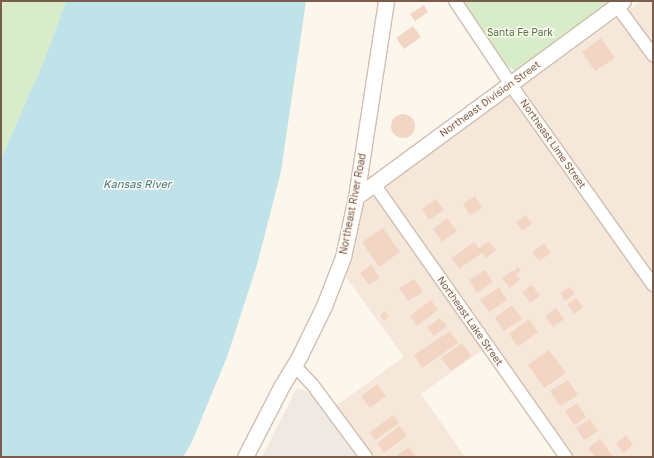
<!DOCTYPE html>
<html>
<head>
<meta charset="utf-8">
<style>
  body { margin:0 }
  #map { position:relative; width:654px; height:458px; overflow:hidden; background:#fdf6ec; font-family:"Golos Text",sans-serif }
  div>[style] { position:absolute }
  .residential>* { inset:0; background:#f5e8da }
  .industrial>* { inset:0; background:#efe9e4 }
  .green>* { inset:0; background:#d8ecc9 }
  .water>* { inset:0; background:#bfe3e8 }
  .building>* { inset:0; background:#f3d5c3 }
  .round { border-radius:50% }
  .roads { filter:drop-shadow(1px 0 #d1beb0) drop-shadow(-1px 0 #d1beb0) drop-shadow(0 1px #d1beb0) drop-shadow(0 -1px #d1beb0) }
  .minor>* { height:12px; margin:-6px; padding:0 6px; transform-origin:6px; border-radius:6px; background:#fff }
  .tertiary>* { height:15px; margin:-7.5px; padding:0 7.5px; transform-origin:7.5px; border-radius:7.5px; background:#fff }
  span { translate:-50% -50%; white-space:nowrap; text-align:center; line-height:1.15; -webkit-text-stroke:3px #fffaf3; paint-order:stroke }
  .park-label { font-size:10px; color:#537a41 }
  .street-label { font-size:10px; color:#7a5c4d }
  .water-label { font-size:11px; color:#437c86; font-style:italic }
  .frame { position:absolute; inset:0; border:2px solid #7a5c4d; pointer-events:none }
</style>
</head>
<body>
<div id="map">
  <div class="residential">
    <i style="clip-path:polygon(641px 1px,653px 1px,653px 457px,574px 457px,492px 343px,421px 394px,465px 457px,373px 457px,334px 407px,404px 357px,346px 277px,355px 248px,361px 209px,367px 201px,386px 184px)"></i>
  </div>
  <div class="industrial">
    <i style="clip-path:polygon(297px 388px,310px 393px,356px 457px,262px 457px)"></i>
  </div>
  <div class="green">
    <i style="clip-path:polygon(1px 1px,66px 1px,45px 58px,1px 159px)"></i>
    <i style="clip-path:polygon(460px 1px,616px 1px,516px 71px,505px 65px)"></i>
  </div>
  <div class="water">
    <i style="clip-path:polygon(66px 1px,306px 1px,281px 171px,257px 265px,227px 357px,191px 444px,183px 457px,1px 457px,1px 159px,45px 58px)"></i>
  </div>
  <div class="building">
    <i style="clip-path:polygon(424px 5px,428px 12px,415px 21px,410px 14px)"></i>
    <i style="clip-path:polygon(413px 26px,421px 37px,404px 49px,396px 38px)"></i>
    <i style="clip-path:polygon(601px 38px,615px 58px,595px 71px,582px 52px)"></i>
    <i class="round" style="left:391px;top:114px;width:24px;height:24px"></i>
    <i style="clip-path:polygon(475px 196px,482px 208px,470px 215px,463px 204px)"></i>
    <i style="clip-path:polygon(436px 199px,444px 210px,429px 220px,422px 209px)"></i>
    <i style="clip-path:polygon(526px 215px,532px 224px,522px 231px,516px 222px)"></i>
    <i style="clip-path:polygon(447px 218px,457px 231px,442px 242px,433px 229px)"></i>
    <i style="clip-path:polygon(383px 228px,400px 252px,379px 267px,362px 242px)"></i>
    <i style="clip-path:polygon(489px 241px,496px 250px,486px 258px,482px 253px,459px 269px,451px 258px,474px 242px,479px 248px)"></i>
    <i style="clip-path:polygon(544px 243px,551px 253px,539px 261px,532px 252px)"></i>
    <i style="clip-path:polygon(371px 265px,380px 278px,369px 285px,360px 273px)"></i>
    <i style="clip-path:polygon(518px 267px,521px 271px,517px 274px,514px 270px)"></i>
    <i style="clip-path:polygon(485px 270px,493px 282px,477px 293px,469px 280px)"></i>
    <i style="clip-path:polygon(513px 270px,520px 280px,510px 288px,502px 278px)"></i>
    <i style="clip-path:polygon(414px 279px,423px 292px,408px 301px,399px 288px)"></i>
    <i style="clip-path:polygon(532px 285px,540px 296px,530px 303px,522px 292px)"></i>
    <i style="clip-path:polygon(499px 287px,507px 300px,489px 312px,480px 300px)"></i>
    <i style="clip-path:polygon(570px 287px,575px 294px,565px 301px,560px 293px)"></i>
    <i style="clip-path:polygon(576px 298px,583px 307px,574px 314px,567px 304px)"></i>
    <i style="clip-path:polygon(431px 300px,438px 310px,417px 326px,410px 316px)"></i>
    <i style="clip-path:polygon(512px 305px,522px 319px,504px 331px,495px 318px)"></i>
    <i style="clip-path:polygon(556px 308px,564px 319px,553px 327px,545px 316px)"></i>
    <i style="clip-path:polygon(385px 311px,389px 316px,384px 321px,380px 315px)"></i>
    <i style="clip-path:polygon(440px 318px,447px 326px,434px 336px,427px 327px)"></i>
    <i style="clip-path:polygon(529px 319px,538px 332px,518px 347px,509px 334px)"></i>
    <i style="clip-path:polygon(450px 331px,458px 343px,422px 368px,414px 355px)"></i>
    <i style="clip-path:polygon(462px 343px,471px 356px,451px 371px,441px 358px)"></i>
    <i style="clip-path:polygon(549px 350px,566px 373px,544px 388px,528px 365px)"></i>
    <i style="clip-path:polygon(568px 380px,578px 395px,560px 406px,550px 391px)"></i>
    <i style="clip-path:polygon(377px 384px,386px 396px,370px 408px,361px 396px)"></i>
    <i style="clip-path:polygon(577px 403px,586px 417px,574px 425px,565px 411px)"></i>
    <i style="clip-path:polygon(393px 415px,399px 423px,375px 440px,369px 433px)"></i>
    <i style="clip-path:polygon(590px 419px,598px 431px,584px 440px,576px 428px)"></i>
    <i style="clip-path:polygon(400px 426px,407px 436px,384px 453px,377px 443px)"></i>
    <i style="clip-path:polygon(626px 435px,633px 445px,623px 453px,616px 443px)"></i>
    <i style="clip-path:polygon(600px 439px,613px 457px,595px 457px,588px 448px)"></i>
    <i style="clip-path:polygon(409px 447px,416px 457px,395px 457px)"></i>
  </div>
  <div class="roads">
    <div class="minor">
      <i style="left:455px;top:1px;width:113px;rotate:56.2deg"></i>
      <i style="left:518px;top:95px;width:233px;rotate:54.6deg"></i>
      <i style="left:617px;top:6px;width:61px;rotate:53.7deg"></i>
      <i style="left:374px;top:184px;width:334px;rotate:54.9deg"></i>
      <i style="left:294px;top:365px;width:26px;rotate:47deg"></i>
      <i style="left:312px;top:384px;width:91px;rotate:53.5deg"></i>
    </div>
    <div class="tertiary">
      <i style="left:356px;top:197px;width:331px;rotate:-36.3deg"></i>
      <i style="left:245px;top:457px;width:79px;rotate:-62.8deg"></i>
      <i style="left:281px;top:387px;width:37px;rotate:-59deg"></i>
      <i style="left:300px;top:355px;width:55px;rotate:-63.9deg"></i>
      <i style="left:324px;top:306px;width:53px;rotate:-68.8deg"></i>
      <i style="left:343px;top:257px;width:61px;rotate:-77.8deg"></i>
      <i style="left:356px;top:197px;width:198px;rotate:-81.3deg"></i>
    </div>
  </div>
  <div class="park-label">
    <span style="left:520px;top:33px">Santa Fe Park</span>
  </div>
  <div class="street-label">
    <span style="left:490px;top:99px;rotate:-36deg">Northeast Division Street</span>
    <span style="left:553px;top:144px;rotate:55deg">Northeast Lime Street</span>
    <span style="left:353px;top:204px;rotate:-79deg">Northeast River Road</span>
    <span style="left:470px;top:321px;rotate:55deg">Northeast Lake Street</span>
  </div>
  <div class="water-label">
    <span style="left:137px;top:184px">Kansas River</span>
  </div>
  <div class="frame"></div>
</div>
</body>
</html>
